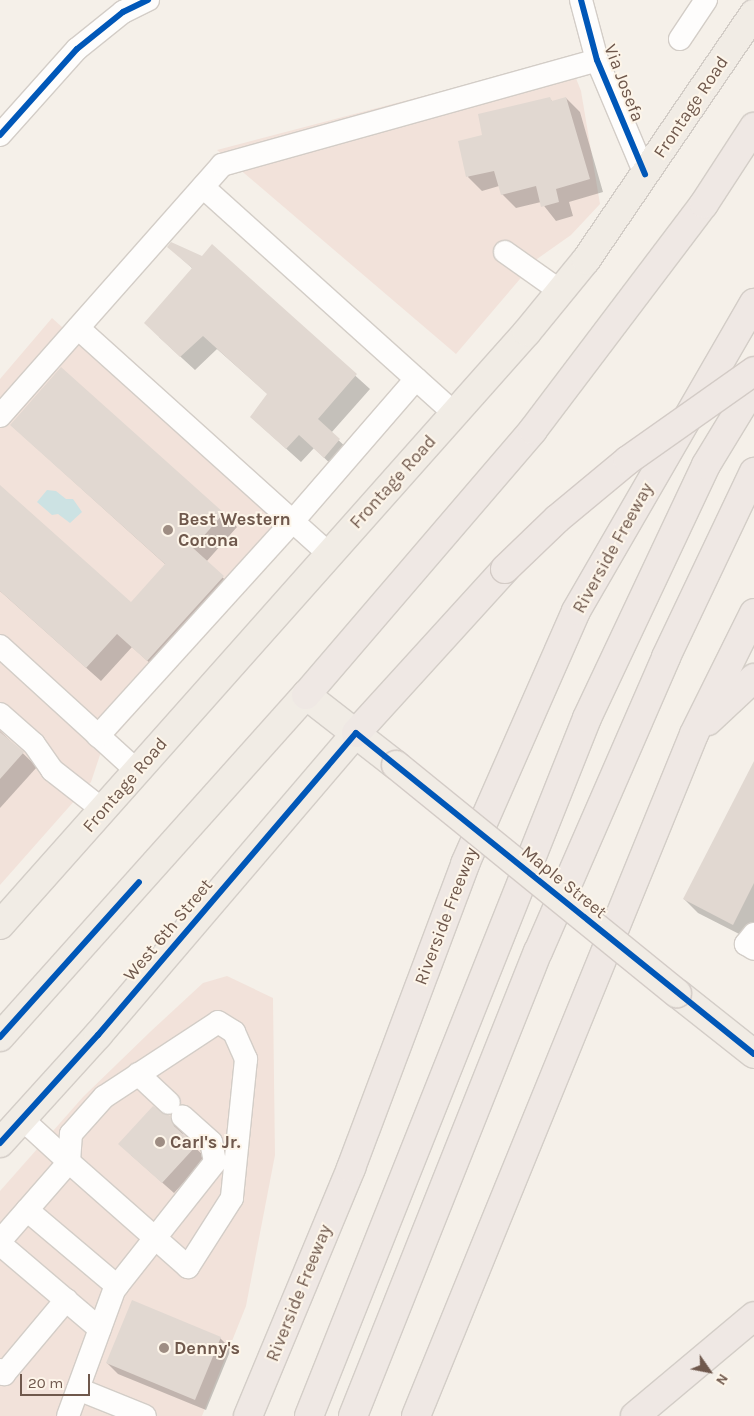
<!DOCTYPE html>
<html>
<head>
<meta charset="utf-8">
<style>
  body { margin:0 }
  #map { position:relative; width:754px; height:1416px; overflow:hidden; background:#f5f0e9; font-family:Karla,sans-serif }
  div>[style] { position:absolute }
  .commercial>* { inset:0; background:#f2e2da }
  .water>* { inset:0; background:#cce2e3 }
  .shadow>* { inset:0; background:#0003 }
  .building>* { inset:0; background:#e1d8d1 }
  .roads { filter:drop-shadow(1px 0 #d3cdc7) drop-shadow(-1px 0 #d3cdc7) drop-shadow(0 1px #d3cdc7) drop-shadow(0 -1px #d3cdc7) }
  .minor>* { height:22px; margin:-11px; padding:0 11px; transform-origin:11px; border-radius:11px; background:#fefdfc }
  .major>* { height:28px; margin:-14px; padding:0 14px; transform-origin:14px; border-radius:14px; background:#f1ece5 }
  .highway>* { height:28px; margin:-14px; padding:0 14px; transform-origin:14px; border-radius:14px; background:#efe8e4 }
  .bridges { filter:drop-shadow(1px 0 #d3cbc6) drop-shadow(-1px 0 #d3cbc6) drop-shadow(0 1px #d3cbc6) drop-shadow(0 -1px #d3cbc6) }
  .major-bridge>* { height:28px; margin:-14px; padding:0 14px; transform-origin:14px; border-radius:14px; background:#f1ece5 }
  .highway-bridge>* { height:28px; margin:-14px; padding:0 14px; transform-origin:14px; border-radius:14px; background:#efe8e4 }
  .cycleway>* { height:6px; margin:-3px; padding:0 3px; transform-origin:3px; border-radius:3px; background:#0057b8 }
  .dots>* { width:14px; height:14px; translate:-50% -50%; box-sizing:border-box; border:2px solid #fdf5e9; border-radius:50% }
  span { translate:-50% -50%; white-space:nowrap; text-align:center; line-height:1.15; -webkit-text-stroke:4px #fdf5e9; paint-order:stroke }
  .street-label { font-size:18px; color:#6f584c }
  .poi-label { font-size:18px; color:#6f584c; font-weight:700 }
  .left { translate:0 -50%; text-align:left }
  .north { position:absolute; left:684px; top:1346px; width:50px; height:50px; -webkit-text-stroke:4px #fdf5e9; paint-order:stroke; rotate:123deg; font-size:14px; font-weight:700; line-height:20px; text-align:center; color:#6f584c }
  .north::after { content:''; display:block; margin:auto; width:18px; height:22px; background:#6f584c; clip-path:polygon(50% 0,100% 100%,50% 72%,0 100%) }
  .scale { position:absolute; left:20px; top:1374px; width:70px; height:22px; box-sizing:border-box; border:2px solid #6f584c; border-top:0; padding-left:6px; font-size:15px; line-height:18px; white-space:nowrap; color:#6f584c; -webkit-text-stroke:4px #fdf5e9; paint-order:stroke }
</style>
</head>
<body>
<div id="map">
  <div class="commercial">
    <i style="clip-path:polygon(568px 58px,581px 91px,600px 204px,571px 235px,537px 259px,456px 354px,217px 150px)"></i>
    <i style="clip-path:polygon(52px 318px,292px 534px,101px 752px,91px 782px,0 885px,0 379px)"></i>
    <i style="clip-path:polygon(227px 976px,273px 998px,275px 1155px,246px 1306px,202px 1416px,0 1416px,0 1191px,83px 1097px,150px 1032px,203px 983px)"></i>
  </div>
  <div class="water">
    <i style="clip-path:polygon(47px 490px,56px 491px,66px 499px,73px 499px,82px 512px,70px 523px,58px 514px,52px 515px,37px 502px)"></i>
  </div>
  <div class="shadow">
    <i style="clip-path:polygon(549px 98px,553px 102px,566px 98px,580px 112px,603px 192px,569px 202px,573px 216px,556px 221px,541px 202px,516px 208px,502px 194px,499px 186px,482px 191px,468px 177px,483px 136px)"></i>
    <i style="clip-path:polygon(212px 246px,370px 389px,331px 433px,353px 454px,338px 471px,314px 448px,301px 462px,251px 417px,268px 394px,217px 349px,195px 370px,159px 337px,193px 269px,169px 247px,202px 257px)"></i>
    <i style="clip-path:polygon(11px 425px,223px 514px,237px 527px,206px 562px,237px 591px,162px 674px,132px 647px,101px 681px,0 591px,0 486px,132px 604px,166px 565px)"></i>
    <i style="clip-path:polygon(0 731px,37px 767px,0 808px)"></i>
    <i style="clip-path:polygon(754px 763px,754px 924px,747px 938px,698px 913px,684px 899px)"></i>
    <i style="clip-path:polygon(169px 1117px,181px 1128px,184px 1137px,206px 1158px,174px 1193px,131px 1155px)"></i>
    <i style="clip-path:polygon(220px 1338px,231px 1349px,206px 1410px,118px 1374px,107px 1363px)"></i>
  </div>
  <div class="building">
    <i style="clip-path:polygon(550px 97px,552px 101px,566px 97px,590px 179px,556px 189px,559px 202px,541px 207px,536px 186px,501px 195px,494px 171px,466px 177px,458px 141px,482px 135px,478px 114px)"></i>
    <i style="clip-path:polygon(171px 242px,202px 256px,212px 244px,357px 374px,318px 419px,340px 439px,324px 458px,299px 435px,286px 449px,250px 417px,267px 394px,203px 336px,180px 357px,144px 323px,192px 268px,167px 247px)"></i>
    <i style="clip-path:polygon(61px 367px,224px 513px,193px 548px,224px 576px,147px 661px,117px 634px,86px 668px,0 591px,0 485px,131px 602px,165px 564px,10px 425px)"></i>
    <i style="clip-path:polygon(0 732px,24px 752px,0 779px)"></i>
    <i style="clip-path:polygon(754px 761px,754px 883px,733px 925px,683px 899px)"></i>
    <i style="clip-path:polygon(153px 1106px,170px 1116px,174px 1126px,196px 1146px,162px 1183px,118px 1144px)"></i>
    <i style="clip-path:polygon(132px 1300px,221px 1337px,195px 1400px,106px 1363px)"></i>
  </div>
  <div class="roads">
    <div class="minor">
      <i style="left:581px;top:0;width:62px;rotate:75.1deg"></i>
      <i style="left:597px;top:60px;width:124px;rotate:67.2deg"></i>
      <i style="left:680px;top:39px;width:47px;rotate:-56.3deg"></i>
      <i style="left:0;top:135px;width:115px;rotate:-48.2deg"></i>
      <i style="left:77px;top:49px;width:59px;rotate:-38.8deg"></i>
      <i style="left:123px;top:12px;width:28px;rotate:-26deg"></i>
      <i style="left:203px;top:187px;width:338px;rotate:42deg"></i>
      <i style="left:505px;top:252px;width:67px;rotate:35.3deg"></i>
      <i style="left:78px;top:328px;width:338px;rotate:42deg"></i>
      <i style="left:0;top:416px;width:335px;rotate:-48.5deg"></i>
      <i style="left:222px;top:165px;width:389px;rotate:-15.6deg"></i>
      <i style="left:0;top:646px;width:185px;rotate:42.4deg"></i>
      <i style="left:0;top:714px;width:45px;rotate:41.4deg"></i>
      <i style="left:34px;top:744px;width:32px;rotate:55deg"></i>
      <i style="left:52px;top:770px;width:65px;rotate:38.1deg"></i>
      <i style="left:98px;top:736px;width:290px;rotate:-47.8deg"></i>
      <i style="left:293px;top:521px;width:188px;rotate:-49.1deg"></i>
      <i style="left:754px;top:934px;width:13px;rotate:129deg"></i>
      <i style="left:746px;top:944px;width:9px;rotate:32deg"></i>
      <i style="left:138px;top:1074px;width:42px;rotate:43.1deg"></i>
      <i style="left:27px;top:1210px;width:118px;rotate:40.2deg"></i>
      <i style="left:0;top:1241px;width:105px;rotate:-48.9deg"></i>
      <i style="left:69px;top:1162px;width:28px;rotate:-86deg"></i>
      <i style="left:71px;top:1134px;width:50px;rotate:-48.3deg"></i>
      <i style="left:104px;top:1097px;width:136px;rotate:-33.3deg"></i>
      <i style="left:218px;top:1022px;width:19px;rotate:32deg"></i>
      <i style="left:234px;top:1032px;width:30px;rotate:66deg"></i>
      <i style="left:246px;top:1059px;width:140px;rotate:95.8deg"></i>
      <i style="left:232px;top:1198px;width:82px;rotate:122.5deg"></i>
      <i style="left:188px;top:1267px;width:159px;rotate:-138.6deg"></i>
      <i style="left:69px;top:1162px;width:64px;rotate:-137.5deg"></i>
      <i style="left:0;top:1244px;width:131px;rotate:40.4deg"></i>
      <i style="left:0;top:1370px;width:6px;rotate:45deg"></i>
      <i style="left:4px;top:1374px;width:97px;rotate:-50deg"></i>
      <i style="left:78px;top:1389px;width:72px;rotate:21.9deg"></i>
      <i style="left:68px;top:1416px;width:134px;rotate:-69.9deg"></i>
      <i style="left:114px;top:1290px;width:163px;rotate:-51.7deg"></i>
      <i style="left:215px;top:1162px;width:20px;rotate:-101deg"></i>
      <i style="left:211px;top:1142px;width:38px;rotate:-138deg"></i>
    </div>
    <div class="major">
      <i style="left:0;top:925px;width:793px;rotate:-48.37deg"></i>
      <i style="left:527px;top:332px;width:93px;rotate:-50.7deg"></i>
      <i style="left:586px;top:260px;width:298px;rotate:-55.7deg"></i>
      <i style="left:677px;top:993px;width:98px;rotate:38.4deg"></i>
      <i style="left:0;top:1037px;width:459px;rotate:-48.2deg"></i>
      <i style="left:306px;top:695px;width:114px;rotate:37.9deg"></i>
      <i style="left:0;top:1143px;width:146px;rotate:-47.8deg"></i>
      <i style="left:98px;top:1035px;width:397px;rotate:-49.5deg"></i>
    </div>
    <div class="highway">
      <i style="left:306px;top:695px;width:349px;rotate:-49.4deg"></i>
      <i style="left:533px;top:430px;width:283px;rotate:-52.9deg"></i>
      <i style="left:704px;top:204px;width:92px;rotate:-57deg"></i>
      <i style="left:708px;top:721px;width:63px;rotate:-43.1deg"></i>
      <i style="left:356px;top:733px;width:222px;rotate:-47.7deg"></i>
      <i style="left:248px;top:1416px;width:269px;rotate:-67.4deg"></i>
      <i style="left:351px;top:1168px;width:325px;rotate:-69.4deg"></i>
      <i style="left:465px;top:864px;width:276px;rotate:-66.3deg"></i>
      <i style="left:576px;top:611px;width:356px;rotate:-60deg"></i>
      <i style="left:309px;top:1416px;width:751px;rotate:-68.28deg"></i>
      <i style="left:587px;top:718px;width:280px;rotate:-64.8deg"></i>
      <i style="left:706px;top:465px;width:92px;rotate:-58.7deg"></i>
      <i style="left:353px;top:1416px;width:500px;rotate:-68.3deg"></i>
      <i style="left:538px;top:952px;width:322px;rotate:-66.5deg"></i>
      <i style="left:666px;top:657px;width:205px;rotate:-64.6deg"></i>
      <i style="left:416px;top:1416px;width:736px;rotate:-67.82deg"></i>
      <i style="left:694px;top:734px;width:135px;rotate:-63.6deg"></i>
      <i style="left:635px;top:1416px;width:155px;rotate:-40deg"></i>
    </div>
  </div>
  <div class="bridges">
    <div class="major-bridge">
      <i style="left:396px;top:765px;width:362px;rotate:39.1deg"></i>
    </div>
    <div class="highway-bridge">
      <i style="left:505px;top:569px;width:72px;rotate:-43.9deg"></i>
      <i style="left:557px;top:519px;width:92px;rotate:-39.7deg"></i>
      <i style="left:628px;top:460px;width:154px;rotate:-35.2deg"></i>
    </div>
  </div>
  <div class="cycleway">
    <i style="left:581px;top:0;width:62px;rotate:75.1deg"></i>
    <i style="left:597px;top:60px;width:124px;rotate:67.2deg"></i>
    <i style="left:0;top:135px;width:115px;rotate:-48.2deg"></i>
    <i style="left:77px;top:49px;width:59px;rotate:-38.8deg"></i>
    <i style="left:123px;top:12px;width:28px;rotate:-26deg"></i>
    <i style="left:0;top:1037px;width:208px;rotate:-48.1deg"></i>
    <i style="left:0;top:1143px;width:146px;rotate:-47.8deg"></i>
    <i style="left:98px;top:1035px;width:397px;rotate:-49.5deg"></i>
    <i style="left:356px;top:733px;width:511px;rotate:38.89deg"></i>
  </div>
  <div class="dots">
    <i style="left:168px;top:530px;background:#9e8d83"></i>
    <i style="left:160px;top:1142px;background:#9e8d83"></i>
    <i style="left:164px;top:1348px;background:#9e8d83"></i>
  </div>
  <div class="street-label">
    <span style="left:624px;top:83px;rotate:69deg">Via Josefa</span>
    <span style="left:691px;top:107px;rotate:-56deg">Frontage Road</span>
    <span style="left:393px;top:482px;rotate:-48deg">Frontage Road</span>
    <span style="left:613px;top:548px;rotate:-61deg">Riverside Freeway</span>
    <span style="left:125px;top:785px;rotate:-49deg">Frontage Road</span>
    <span style="left:564px;top:882px;rotate:39deg">Maple Street</span>
    <span style="left:446px;top:916px;rotate:-69deg">Riverside Freeway</span>
    <span style="left:168px;top:930px;rotate:-50deg">West 6th Street</span>
    <span style="left:299px;top:1293px;rotate:-68deg">Riverside Freeway</span>
  </div>
  <div class="poi-label">
    <span class="left" style="left:178px;top:530px">Best Western<br>Corona</span>
    <span class="left" style="left:170px;top:1142px">Carl's Jr.</span>
    <span class="left" style="left:174px;top:1348px">Denny's</span>
  </div>
  <div class="north">N</div>
  <div class="scale">20 m</div>
</div>
</body>
</html>
